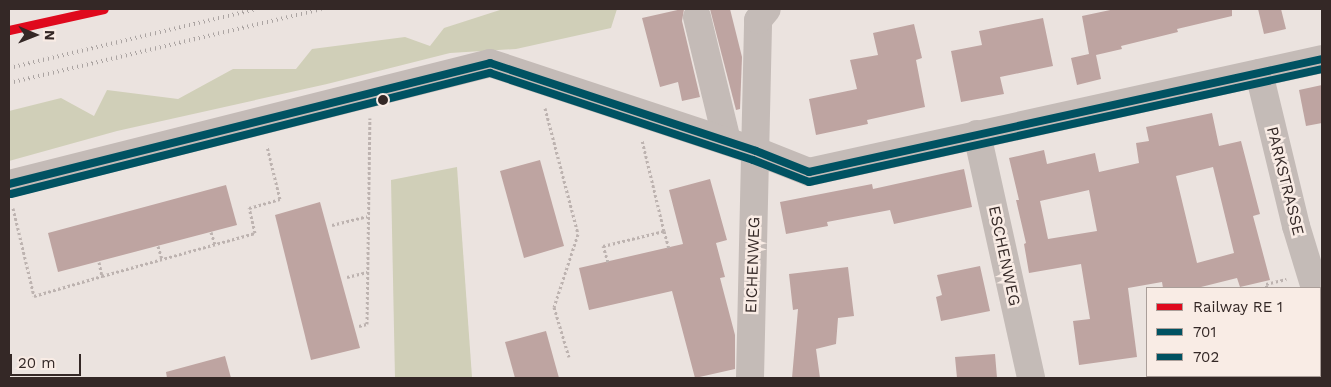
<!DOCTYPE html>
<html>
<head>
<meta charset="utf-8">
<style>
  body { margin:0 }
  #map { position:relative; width:1331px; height:387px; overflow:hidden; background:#ebe3df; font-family:"Work Sans",sans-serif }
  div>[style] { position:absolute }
  .green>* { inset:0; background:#d0cfb8 }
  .building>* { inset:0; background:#bea4a1 }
  .path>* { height:3px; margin-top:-1.5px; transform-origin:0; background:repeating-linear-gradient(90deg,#bdb3b0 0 2.5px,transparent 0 5px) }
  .minor>* { height:28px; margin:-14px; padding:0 14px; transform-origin:14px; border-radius:14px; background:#c4bbb7 }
  .rail>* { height:4px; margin-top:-2px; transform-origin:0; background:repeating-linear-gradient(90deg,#aba4a2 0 1px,transparent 0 5px) }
  .bus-1>* { height:8px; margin:-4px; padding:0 4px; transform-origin:4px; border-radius:4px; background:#005262 }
  .bus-2>* { height:8px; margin:-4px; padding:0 4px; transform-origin:4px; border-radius:4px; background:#005262 }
  .rail-1>* { height:9px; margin:-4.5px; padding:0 4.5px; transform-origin:4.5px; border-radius:4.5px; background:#df091d }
  .dots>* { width:14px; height:14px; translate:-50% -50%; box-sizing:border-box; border:2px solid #f9ece5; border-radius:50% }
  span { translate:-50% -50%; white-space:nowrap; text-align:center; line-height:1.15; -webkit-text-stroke:5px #f9ece5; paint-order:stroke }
  .street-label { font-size:16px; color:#342826 }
  .frame { position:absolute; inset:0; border:10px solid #342826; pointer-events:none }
  .legend { position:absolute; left:1146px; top:287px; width:175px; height:90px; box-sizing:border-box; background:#f9ece5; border:1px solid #aa9e99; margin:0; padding:6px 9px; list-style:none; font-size:15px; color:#342826 }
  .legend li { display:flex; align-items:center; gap:10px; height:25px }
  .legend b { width:25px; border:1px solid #aa9e99 }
  .north { position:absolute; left:10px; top:10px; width:50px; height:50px; -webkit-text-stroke:4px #f9ece5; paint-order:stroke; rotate:91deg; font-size:14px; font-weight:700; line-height:20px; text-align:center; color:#342826 }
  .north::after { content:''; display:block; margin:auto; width:18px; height:22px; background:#342826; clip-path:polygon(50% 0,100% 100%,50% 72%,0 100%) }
  .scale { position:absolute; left:10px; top:354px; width:71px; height:22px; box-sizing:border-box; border:2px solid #342826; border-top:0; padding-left:6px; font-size:15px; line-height:18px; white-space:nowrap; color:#342826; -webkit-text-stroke:4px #f9ece5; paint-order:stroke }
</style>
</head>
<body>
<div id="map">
  <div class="green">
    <i style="clip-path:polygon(503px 9px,617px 9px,611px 28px,516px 49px,450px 53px,327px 84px,117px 131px,9px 161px,9px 111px,61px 98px,94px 116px,107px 90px,178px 99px,233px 69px,296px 69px,312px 49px,405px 37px,430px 46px,444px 28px)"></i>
    <i style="clip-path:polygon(457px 167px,472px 377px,395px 378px,391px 180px)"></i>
  </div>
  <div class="building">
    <i style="clip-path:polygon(682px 9px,684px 9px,682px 21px,700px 97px,682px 101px,678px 82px,660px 87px,642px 18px)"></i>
    <i style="clip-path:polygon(710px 9px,730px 9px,742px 57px,740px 109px,736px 110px)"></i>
    <i style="clip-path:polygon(1115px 9px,1232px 9px,1232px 16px,1177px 29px,1178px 32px,1121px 46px,1122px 49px,1096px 55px,1101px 79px,1077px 85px,1071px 58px,1089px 54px,1082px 16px)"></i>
    <i style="clip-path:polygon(1258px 9px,1281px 9px,1286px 29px,1264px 34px)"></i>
    <i style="clip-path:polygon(1043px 18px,1053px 66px,1000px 77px,1004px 94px,961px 102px,951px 51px,982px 45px,979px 31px)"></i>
    <i style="clip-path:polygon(914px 24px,922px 58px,916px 60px,925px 107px,867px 120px,868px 124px,816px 135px,809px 99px,857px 89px,850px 60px,878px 55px,873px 33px)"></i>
    <i style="clip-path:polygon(1322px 85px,1322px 123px,1306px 126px,1299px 90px)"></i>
    <i style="clip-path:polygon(evenodd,1212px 113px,1219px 146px,1241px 141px,1260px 214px,1253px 216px,1270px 280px,1240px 287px,1237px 278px,1197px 288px,1163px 288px,1162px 282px,1128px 288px,1137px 357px,1079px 365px,1073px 321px,1090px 319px,1081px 264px,1029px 273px,1024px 244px,1026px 243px,1016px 200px,1019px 200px,1009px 158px,1044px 150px,1047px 164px,1095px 153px,1099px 172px,1139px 163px,1136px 143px,1149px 141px,1146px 127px,1212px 113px,1213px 167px,1234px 253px,1197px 263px,1176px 176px,1213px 167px,1212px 113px,1089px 190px,1097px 231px,1048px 239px,1040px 201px,1089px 190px)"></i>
    <i style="clip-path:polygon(540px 160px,564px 246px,524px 258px,500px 171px)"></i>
    <i style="clip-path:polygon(964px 169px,972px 207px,894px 224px,890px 210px,827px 222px,828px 226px,786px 234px,780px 202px,872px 184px,873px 189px)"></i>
    <i style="clip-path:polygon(710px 179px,727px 240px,716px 243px,725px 277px,720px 278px,735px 335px,735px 369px,695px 378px,672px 291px,589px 310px,579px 268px,683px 244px,669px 190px)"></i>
    <i style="clip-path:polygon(226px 185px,237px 225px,58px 272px,48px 233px)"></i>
    <i style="clip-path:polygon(320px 202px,360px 348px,311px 360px,275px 215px)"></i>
    <i style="clip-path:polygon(980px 266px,990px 311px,941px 321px,936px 297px,942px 295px,937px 275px)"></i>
    <i style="clip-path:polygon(848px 267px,854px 316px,838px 318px,836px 344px,816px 349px,820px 378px,792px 378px,798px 309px,793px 310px,789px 274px)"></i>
    <i style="clip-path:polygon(546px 331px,559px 378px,515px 378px,505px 342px)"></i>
    <i style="clip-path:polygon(995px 354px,997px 378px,957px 378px,955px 357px)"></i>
    <i style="clip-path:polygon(225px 356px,231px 378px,167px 378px,166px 372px)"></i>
  </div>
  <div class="path">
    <i style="left:545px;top:108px;width:130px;rotate:75.3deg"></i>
    <i style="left:578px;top:234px;width:77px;rotate:108.2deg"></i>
    <i style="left:554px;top:307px;width:52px;rotate:73.3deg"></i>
    <i style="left:13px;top:208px;width:90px;rotate:76.6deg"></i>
    <i style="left:34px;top:296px;width:71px;rotate:-16.4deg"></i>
    <i style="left:332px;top:225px;width:36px;rotate:-14deg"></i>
    <i style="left:664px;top:231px;width:18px;rotate:74deg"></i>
    <i style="left:211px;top:232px;width:13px;rotate:72deg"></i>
    <i style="left:158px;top:246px;width:14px;rotate:73deg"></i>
    <i style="left:99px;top:262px;width:14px;rotate:78deg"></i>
    <i style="left:102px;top:276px;width:159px;rotate:-15.7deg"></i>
    <i style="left:255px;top:233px;width:26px;rotate:-103deg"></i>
    <i style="left:249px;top:208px;width:32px;rotate:-16deg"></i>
    <i style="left:280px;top:199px;width:55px;rotate:-103.8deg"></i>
    <i style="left:608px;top:262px;width:17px;rotate:-107deg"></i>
    <i style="left:603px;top:246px;width:63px;rotate:-13.8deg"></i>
    <i style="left:664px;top:231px;width:94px;rotate:-103.6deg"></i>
    <i style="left:347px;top:277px;width:21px;rotate:-14deg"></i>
    <i style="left:1267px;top:288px;width:4px;rotate:-104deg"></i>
    <i style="left:1266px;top:284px;width:21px;rotate:-14deg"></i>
    <i style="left:359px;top:326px;width:8px;rotate:-14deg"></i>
    <i style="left:367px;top:324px;width:206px;rotate:-89.2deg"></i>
  </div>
  <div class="minor">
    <i style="left:697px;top:17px;width:128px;rotate:76.4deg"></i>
    <i style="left:1259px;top:73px;width:157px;rotate:76.4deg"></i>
    <i style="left:1296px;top:226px;width:65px;rotate:73deg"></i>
    <i style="left:977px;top:134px;width:250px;rotate:77.5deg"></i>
    <i style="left:9px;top:184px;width:496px;rotate:-14.1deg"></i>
    <i style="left:490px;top:63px;width:280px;rotate:18.3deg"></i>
    <i style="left:756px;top:151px;width:57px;rotate:21.6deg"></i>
    <i style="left:809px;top:172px;width:525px;rotate:-12.42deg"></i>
    <i style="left:750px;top:378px;width:358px;rotate:-88.7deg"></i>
    <i style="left:758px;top:20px;width:14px;rotate:-51deg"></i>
  </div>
  <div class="rail">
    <i style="left:9px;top:68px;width:254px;rotate:-13.4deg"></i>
    <i style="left:9px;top:83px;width:321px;rotate:-13.3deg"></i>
  </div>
  <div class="bus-1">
    <i style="left:9px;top:184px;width:496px;rotate:-14.1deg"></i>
    <i style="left:490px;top:63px;width:280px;rotate:18.3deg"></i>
    <i style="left:756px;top:151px;width:57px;rotate:21.6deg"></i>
    <i style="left:809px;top:172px;width:525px;rotate:-12.42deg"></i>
  </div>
  <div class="bus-2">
    <i style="left:11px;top:194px;width:494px;rotate:-14.2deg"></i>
    <i style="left:490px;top:73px;width:277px;rotate:18.3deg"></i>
    <i style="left:753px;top:160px;width:60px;rotate:21.4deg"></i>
    <i style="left:809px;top:182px;width:525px;rotate:-12.42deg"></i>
  </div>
  <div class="rail-1">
    <i style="left:9px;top:30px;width:97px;rotate:-12.5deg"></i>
  </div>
  <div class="dots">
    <i style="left:383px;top:100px;background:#342826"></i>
  </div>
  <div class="street-label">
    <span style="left:1285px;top:181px;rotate:76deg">PARKSTRASSE</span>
    <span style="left:1004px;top:256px;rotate:78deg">ESCHENWEG</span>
    <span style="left:753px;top:265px;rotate:-88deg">EICHENWEG</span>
  </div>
  <div class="frame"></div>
  <ul class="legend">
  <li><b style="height:6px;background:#df091d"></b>Railway RE 1</li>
  <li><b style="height:6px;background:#005262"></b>701</li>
  <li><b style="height:6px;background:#005262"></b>702</li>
  </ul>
  <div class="north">N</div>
  <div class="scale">20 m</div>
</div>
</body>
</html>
